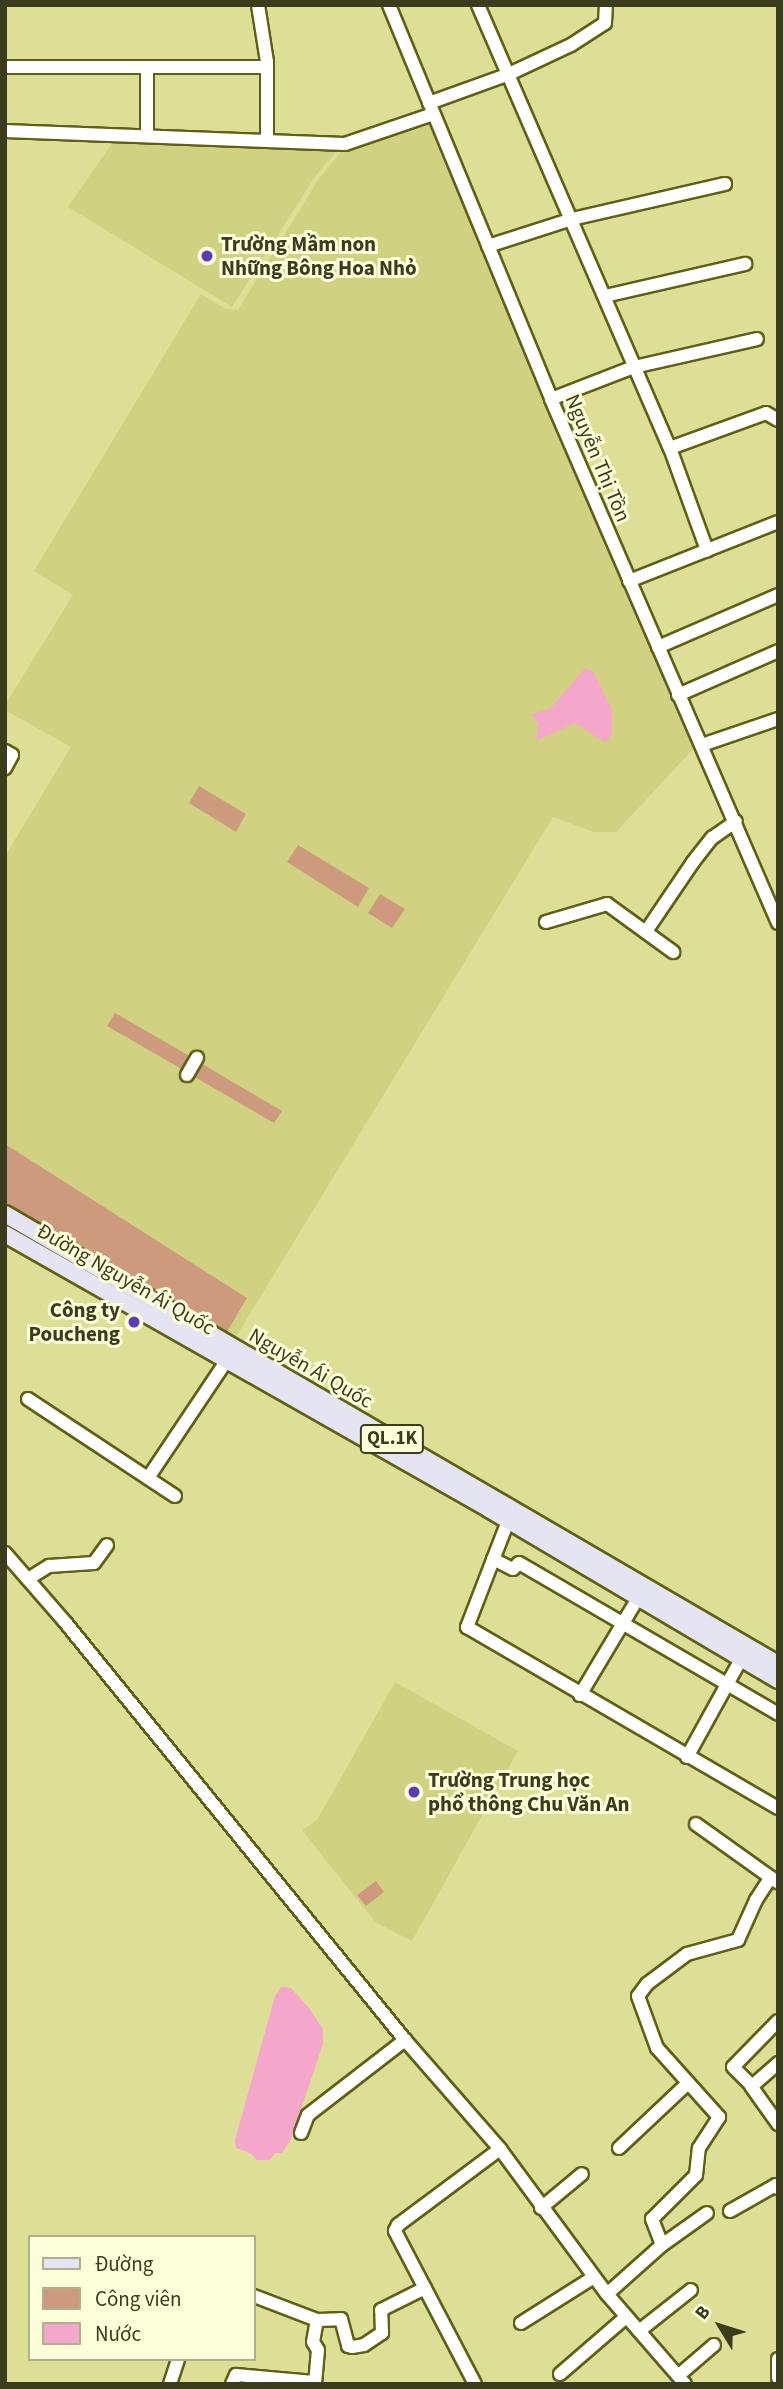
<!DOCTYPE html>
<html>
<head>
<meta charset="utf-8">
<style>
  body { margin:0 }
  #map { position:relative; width:783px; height:2389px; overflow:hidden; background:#dddf96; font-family:"Source Sans 3",sans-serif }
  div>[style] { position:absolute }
  .built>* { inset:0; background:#d0d281 }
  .green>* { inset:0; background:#ce9a7e }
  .water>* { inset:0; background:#f4a7cb }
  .roads { filter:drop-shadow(2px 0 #5f6014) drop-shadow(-2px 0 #5f6014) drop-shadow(0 2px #5f6014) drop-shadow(0 -2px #5f6014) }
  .minor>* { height:12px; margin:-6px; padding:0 6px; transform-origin:6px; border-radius:6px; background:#fff }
  .major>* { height:16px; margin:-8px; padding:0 8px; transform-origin:8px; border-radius:8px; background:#e5e4f3 }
  .dots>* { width:19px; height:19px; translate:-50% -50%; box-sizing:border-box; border:4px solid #fcfed9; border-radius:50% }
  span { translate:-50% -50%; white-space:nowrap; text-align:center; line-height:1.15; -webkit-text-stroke:6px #fcfed9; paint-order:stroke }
  .shield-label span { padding:2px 5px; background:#fcfed9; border:2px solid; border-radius:5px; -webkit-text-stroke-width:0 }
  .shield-label { font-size:19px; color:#3b3c1e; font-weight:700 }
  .poi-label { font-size:21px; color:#3b3c1e; font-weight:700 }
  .left { translate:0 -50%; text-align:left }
  .right { translate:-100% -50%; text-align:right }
  .street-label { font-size:21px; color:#3b3c1e }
  .frame { position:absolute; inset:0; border:7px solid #3b3c1e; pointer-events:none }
  .legend { position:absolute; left:28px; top:2235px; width:228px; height:126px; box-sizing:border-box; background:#fcfed9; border:2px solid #afb08e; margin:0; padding:9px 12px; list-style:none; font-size:21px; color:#3b3c1e }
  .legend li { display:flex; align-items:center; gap:14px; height:35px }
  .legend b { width:35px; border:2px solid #afb08e }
  .north { position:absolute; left:685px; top:2291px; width:70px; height:70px; -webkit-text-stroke:5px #fcfed9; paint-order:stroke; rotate:308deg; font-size:19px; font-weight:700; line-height:28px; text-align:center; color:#3b3c1e }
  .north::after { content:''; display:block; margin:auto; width:24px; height:32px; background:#3b3c1e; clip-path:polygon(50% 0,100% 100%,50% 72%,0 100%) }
</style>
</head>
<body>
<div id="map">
  <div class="built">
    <i style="clip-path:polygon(429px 119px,541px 390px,696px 746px,616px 832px,594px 832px,553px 817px,234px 1340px,5px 1206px,5px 856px,71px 747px,5px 710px,5px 705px,73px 595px,34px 571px,201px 294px,226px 309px,238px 310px,318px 180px,345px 147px)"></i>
    <i style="clip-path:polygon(115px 139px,340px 147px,314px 178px,232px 307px,68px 207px)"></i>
    <i style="clip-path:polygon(395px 1682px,518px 1751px,412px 1941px,375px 1922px,302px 1830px,317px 1820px)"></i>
  </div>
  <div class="green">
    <i style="clip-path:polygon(199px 786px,246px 814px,236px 832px,189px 803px)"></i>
    <i style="clip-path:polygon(298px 845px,369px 888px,358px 907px,287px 862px)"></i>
    <i style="clip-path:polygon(380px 894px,405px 909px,392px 928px,368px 913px)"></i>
    <i style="clip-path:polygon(115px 1013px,193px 1058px,185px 1071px,107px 1026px)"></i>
    <i style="clip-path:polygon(199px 1062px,282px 1111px,274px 1123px,191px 1075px)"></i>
    <i style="clip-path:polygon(5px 1144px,247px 1298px,225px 1335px,5px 1206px)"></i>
    <i style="clip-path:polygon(376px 1881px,384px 1892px,366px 1906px,357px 1895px)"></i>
  </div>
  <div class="water">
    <i style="clip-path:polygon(585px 668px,593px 671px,612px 709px,612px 733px,606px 743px,575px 723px,536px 741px,539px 724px,531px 714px,550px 709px)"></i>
    <i style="clip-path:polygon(281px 1987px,291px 1988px,309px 2008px,323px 2029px,323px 2044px,291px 2139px,282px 2153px,275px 2153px,270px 2160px,257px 2160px,250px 2153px,236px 2148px,235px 2140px,275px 1996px)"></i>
  </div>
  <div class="roads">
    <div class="minor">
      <i style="left:258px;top:5px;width:58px;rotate:81deg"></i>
      <i style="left:267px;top:62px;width:79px;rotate:90deg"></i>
      <i style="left:389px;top:5px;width:426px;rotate:67.6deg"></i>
      <i style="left:551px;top:399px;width:571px;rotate:66.58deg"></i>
      <i style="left:478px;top:5px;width:483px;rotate:66.6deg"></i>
      <i style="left:670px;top:448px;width:109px;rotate:70.1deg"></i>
      <i style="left:5px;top:67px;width:262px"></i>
      <i style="left:429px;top:103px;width:85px;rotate:-19.9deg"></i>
      <i style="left:509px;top:74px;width:68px;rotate:-25.1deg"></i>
      <i style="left:571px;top:45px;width:40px;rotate:-32.9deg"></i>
      <i style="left:605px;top:23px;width:18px;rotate:-87deg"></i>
      <i style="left:5px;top:131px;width:340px;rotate:2.2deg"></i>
      <i style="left:345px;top:144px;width:93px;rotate:-18.8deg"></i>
      <i style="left:147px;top:136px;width:69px;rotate:-90deg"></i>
      <i style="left:488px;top:246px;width:88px;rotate:-17.8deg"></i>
      <i style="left:572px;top:219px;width:157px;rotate:-12.9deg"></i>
      <i style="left:605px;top:296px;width:144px;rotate:-12.9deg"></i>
      <i style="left:551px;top:399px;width:89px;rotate:-21.1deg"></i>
      <i style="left:634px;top:367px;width:126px;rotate:-12.8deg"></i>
      <i style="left:670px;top:448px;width:102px;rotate:-20deg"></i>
      <i style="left:766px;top:413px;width:14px;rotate:30deg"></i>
      <i style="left:629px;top:581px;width:160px;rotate:-21.6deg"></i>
      <i style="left:658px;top:647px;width:131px;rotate:-23.4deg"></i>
      <i style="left:678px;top:695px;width:109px;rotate:-23.7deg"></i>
      <i style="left:702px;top:745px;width:80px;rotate:-18.9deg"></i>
      <i style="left:5px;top:751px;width:8px;rotate:30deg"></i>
      <i style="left:12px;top:755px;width:15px;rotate:118deg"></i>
      <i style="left:546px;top:922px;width:64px;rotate:-16.4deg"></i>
      <i style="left:607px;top:904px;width:82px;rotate:36deg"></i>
      <i style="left:647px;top:930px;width:82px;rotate:-55.9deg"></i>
      <i style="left:693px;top:862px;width:31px;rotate:-52deg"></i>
      <i style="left:712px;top:838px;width:29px;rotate:-35deg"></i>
      <i style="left:187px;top:1075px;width:20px;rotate:-60deg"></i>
      <i style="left:28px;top:1399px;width:176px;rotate:33.4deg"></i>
      <i style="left:148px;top:1478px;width:142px;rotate:-56.2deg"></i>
      <i style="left:508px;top:1521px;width:114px;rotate:111.1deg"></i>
      <i style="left:467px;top:1627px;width:360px;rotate:30.2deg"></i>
      <i style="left:5px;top:1553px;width:91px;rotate:49deg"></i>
      <i style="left:65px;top:1622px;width:539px;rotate:50.88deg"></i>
      <i style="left:405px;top:2040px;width:145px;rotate:48.9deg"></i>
      <i style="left:500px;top:2149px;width:180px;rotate:53.6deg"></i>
      <i style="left:607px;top:2294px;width:119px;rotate:49.1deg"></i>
      <i style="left:493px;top:1559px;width:22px;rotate:27deg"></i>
      <i style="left:513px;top:1569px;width:8px;rotate:-45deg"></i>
      <i style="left:519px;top:1563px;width:300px;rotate:30.2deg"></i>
      <i style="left:28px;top:1579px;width:25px;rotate:-32deg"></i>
      <i style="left:49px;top:1566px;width:45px;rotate:-3.8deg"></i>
      <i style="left:94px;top:1563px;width:22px;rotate:-54deg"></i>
      <i style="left:580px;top:1695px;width:113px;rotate:-59.1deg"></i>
      <i style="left:687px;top:1757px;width:112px;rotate:-61.1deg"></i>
      <i style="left:696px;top:1824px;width:100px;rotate:35.6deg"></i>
      <i style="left:778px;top:2021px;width:64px;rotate:134.4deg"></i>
      <i style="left:733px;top:2067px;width:27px;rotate:45deg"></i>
      <i style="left:752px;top:2086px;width:35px;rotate:-41deg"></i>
      <i style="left:751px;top:2086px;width:47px;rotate:54.6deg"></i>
      <i style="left:301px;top:2133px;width:19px;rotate:-69deg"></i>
      <i style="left:308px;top:2115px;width:123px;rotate:-37.7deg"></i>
      <i style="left:619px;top:2148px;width:95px;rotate:-43.3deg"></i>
      <i style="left:541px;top:2208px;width:53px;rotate:-39.7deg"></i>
      <i style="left:730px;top:2211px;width:53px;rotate:-29.5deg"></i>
      <i style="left:776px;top:2185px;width:4px;rotate:56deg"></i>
      <i style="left:662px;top:2245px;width:55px;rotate:-35.4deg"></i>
      <i style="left:607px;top:2294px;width:74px;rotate:-41.7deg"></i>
      <i style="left:662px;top:2245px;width:28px;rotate:-111deg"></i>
      <i style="left:652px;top:2219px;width:62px;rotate:-45deg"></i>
      <i style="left:696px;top:2175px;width:27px;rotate:-84deg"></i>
      <i style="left:699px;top:2148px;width:37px;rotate:-57deg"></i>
      <i style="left:719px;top:2117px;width:93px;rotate:-131.9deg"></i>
      <i style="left:657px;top:2048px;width:55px;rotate:-110.1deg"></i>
      <i style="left:638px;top:1996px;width:15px;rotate:-53deg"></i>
      <i style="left:647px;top:1984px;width:50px;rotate:-36.9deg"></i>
      <i style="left:687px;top:1954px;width:53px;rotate:-15.4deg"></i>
      <i style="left:738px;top:1940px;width:44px;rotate:-65.8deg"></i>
      <i style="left:756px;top:1900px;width:27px;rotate:-57deg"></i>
      <i style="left:254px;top:2296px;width:67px;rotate:20.9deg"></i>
      <i style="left:317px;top:2320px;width:24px;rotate:-2deg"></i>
      <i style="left:341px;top:2319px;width:28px;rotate:75deg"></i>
      <i style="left:348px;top:2346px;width:4px;rotate:14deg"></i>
      <i style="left:352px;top:2347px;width:12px;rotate:-9deg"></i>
      <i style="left:364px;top:2345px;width:22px;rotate:-34deg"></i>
      <i style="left:382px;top:2333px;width:23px;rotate:-92deg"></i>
      <i style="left:381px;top:2310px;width:49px;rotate:-26.6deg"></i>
      <i style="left:521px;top:2323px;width:86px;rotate:-32.2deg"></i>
      <i style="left:639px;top:2331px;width:66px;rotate:-38.3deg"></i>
      <i style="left:778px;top:2359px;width:19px;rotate:90deg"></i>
      <i style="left:560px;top:2374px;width:87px;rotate:-40.8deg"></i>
      <i style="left:679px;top:2375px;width:46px;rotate:-40.6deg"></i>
      <i style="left:170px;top:2384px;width:26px;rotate:-72deg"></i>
      <i style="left:232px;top:2384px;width:10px;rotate:-66deg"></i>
      <i style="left:236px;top:2375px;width:78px;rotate:5.1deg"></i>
      <i style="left:315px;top:2384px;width:34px;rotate:-85deg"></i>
      <i style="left:318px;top:2350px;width:9px;rotate:-122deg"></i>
      <i style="left:313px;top:2342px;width:22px;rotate:-80deg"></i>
      <i style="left:475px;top:2384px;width:173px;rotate:-117.6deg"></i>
      <i style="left:395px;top:2231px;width:7px;rotate:-63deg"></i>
      <i style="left:398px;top:2225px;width:127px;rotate:-36.7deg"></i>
    </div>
    <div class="major">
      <i style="left:5px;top:1214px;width:894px;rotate:30.21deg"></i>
      <i style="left:5px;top:1234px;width:557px;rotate:29.6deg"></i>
      <i style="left:489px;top:1509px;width:336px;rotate:30.6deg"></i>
    </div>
  </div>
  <div class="dots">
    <i style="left:207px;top:256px;background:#5c3cb4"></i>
    <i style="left:134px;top:1322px;background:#5c3cb4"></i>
    <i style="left:414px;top:1792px;background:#5c3cb4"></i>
  </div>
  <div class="shield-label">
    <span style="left:392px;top:1439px">QL.1K</span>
  </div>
  <div class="poi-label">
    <span class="left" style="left:221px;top:256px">Trường Mầm non<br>Những Bông Hoa Nhỏ</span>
    <span class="right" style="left:120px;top:1322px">Công ty<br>Poucheng</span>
    <span class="left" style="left:428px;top:1792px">Trường Trung học<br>phổ thông Chu Văn An</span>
  </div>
  <div class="street-label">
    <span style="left:598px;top:458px;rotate:67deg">Nguyễn Thị Tồn</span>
    <span style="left:126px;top:1279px;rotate:30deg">Đường Nguyễn Ái Quốc</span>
    <span style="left:311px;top:1368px;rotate:30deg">Nguyễn Ái Quốc</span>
  </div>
  <div class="frame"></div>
  <ul class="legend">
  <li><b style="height:9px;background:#e5e4f3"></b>Đường</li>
  <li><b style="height:19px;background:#ce9a7e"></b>Công viên</li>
  <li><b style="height:19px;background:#f4a7cb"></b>Nước</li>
  </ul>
  <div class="north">B</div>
</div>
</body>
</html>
